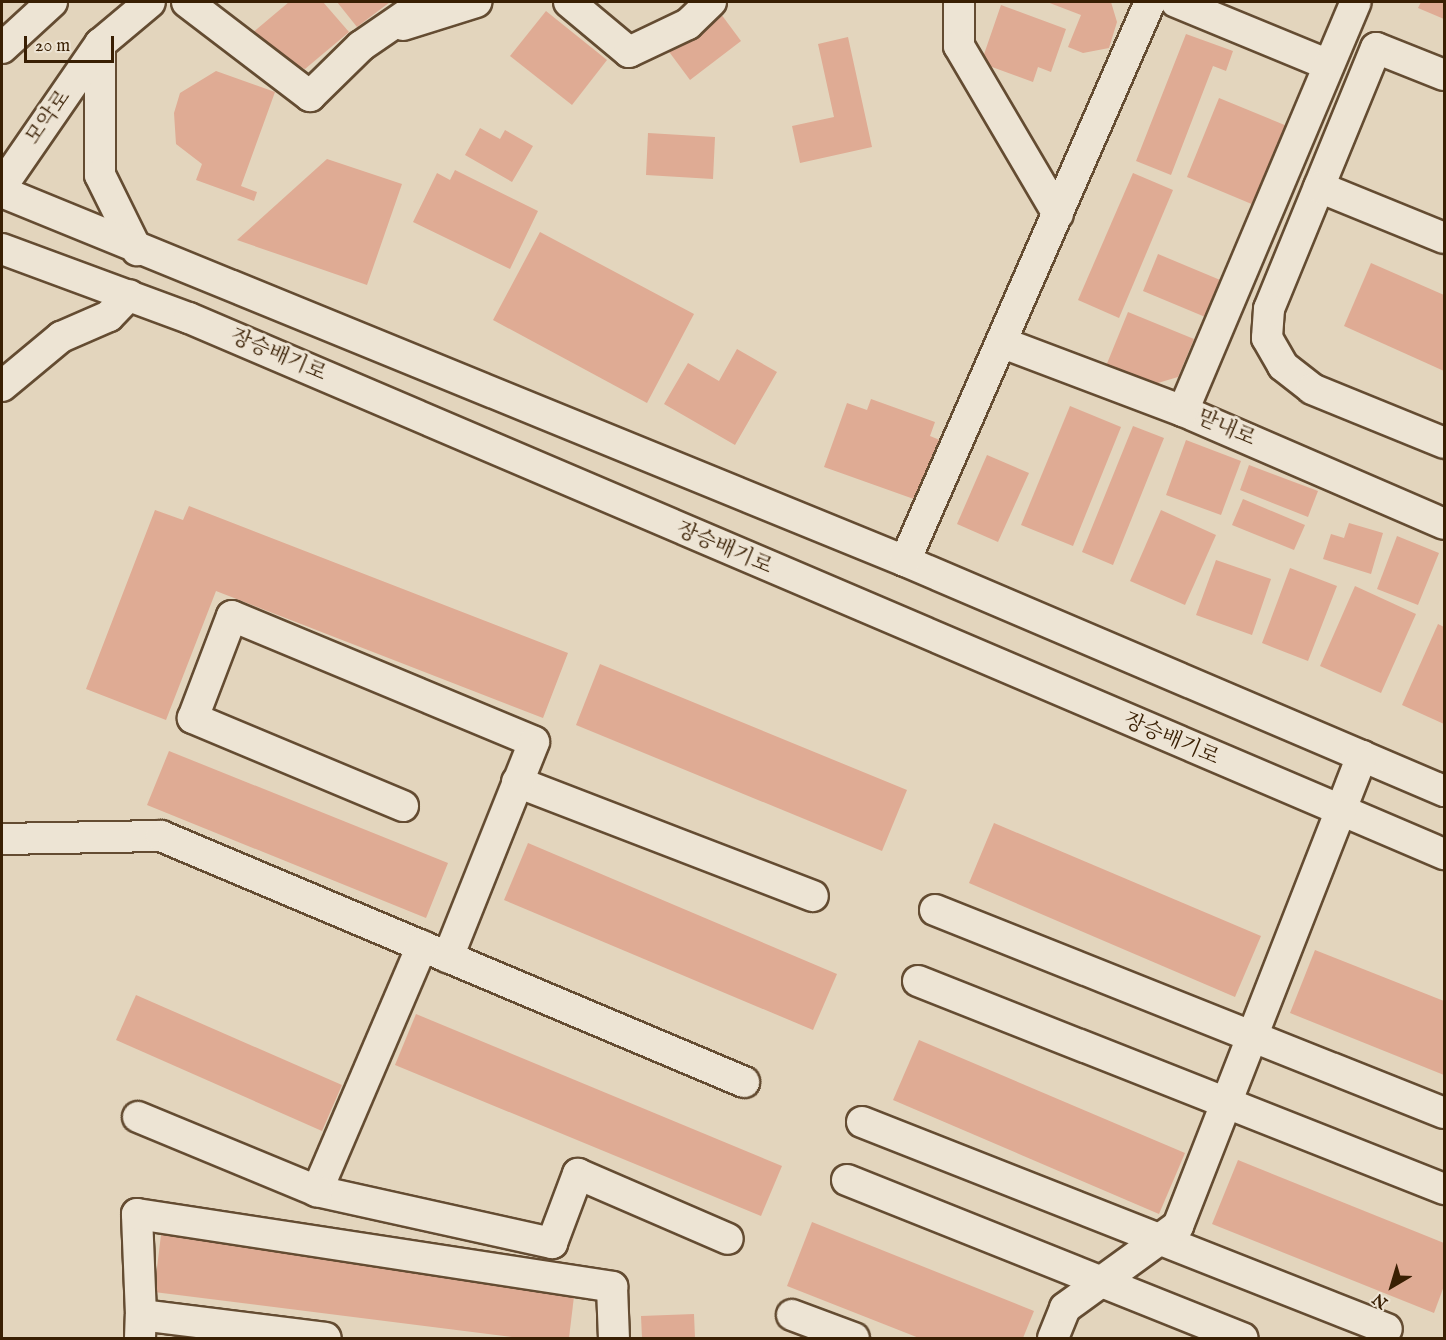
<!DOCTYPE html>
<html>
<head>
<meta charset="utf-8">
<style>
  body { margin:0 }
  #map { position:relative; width:1446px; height:1340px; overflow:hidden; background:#e3d5bd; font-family:"IM FELL English","Noto Serif KR",serif }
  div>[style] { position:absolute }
  .building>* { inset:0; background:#dfab94 }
  .roads { filter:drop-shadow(2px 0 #644c32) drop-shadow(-2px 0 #644c32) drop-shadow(0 2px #644c32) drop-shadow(0 -2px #644c32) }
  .minor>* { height:30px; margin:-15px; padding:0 15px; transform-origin:15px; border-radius:15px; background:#ede4d4 }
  span { translate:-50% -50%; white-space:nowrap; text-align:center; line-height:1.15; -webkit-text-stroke:6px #ede4d4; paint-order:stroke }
  .street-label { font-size:21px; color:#391f03 }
  .frame { position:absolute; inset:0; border:3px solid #391f03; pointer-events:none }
  .north { position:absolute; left:1362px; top:1256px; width:60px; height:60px; -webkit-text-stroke:4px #ede4d4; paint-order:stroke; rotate:218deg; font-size:16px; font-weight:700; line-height:24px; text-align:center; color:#391f03 }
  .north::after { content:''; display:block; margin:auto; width:21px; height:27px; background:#391f03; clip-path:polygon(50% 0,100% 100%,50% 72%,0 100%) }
  .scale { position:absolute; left:24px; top:36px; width:90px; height:27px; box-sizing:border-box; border:3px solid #391f03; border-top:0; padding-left:8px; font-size:18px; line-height:21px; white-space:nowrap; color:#391f03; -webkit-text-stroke:4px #ede4d4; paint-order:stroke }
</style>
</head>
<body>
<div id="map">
  <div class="building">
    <i style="clip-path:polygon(289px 2px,323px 2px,349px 32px,305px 69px,244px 40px)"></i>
    <i style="clip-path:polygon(337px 2px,390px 2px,357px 27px)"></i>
    <i style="clip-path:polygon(1047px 2px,1111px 2px,1117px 22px,1109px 48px,1083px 53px,1068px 47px,1081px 15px)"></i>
    <i style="clip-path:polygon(1421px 2px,1444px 2px,1444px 19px,1418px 8px)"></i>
    <i style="clip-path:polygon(1001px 5px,1066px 29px,1051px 72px,1038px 67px,1033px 82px,981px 63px)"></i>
    <i style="clip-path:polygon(718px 10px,741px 41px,690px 80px,667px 49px)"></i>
    <i style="clip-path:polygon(546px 11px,607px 60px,572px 105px,510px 56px)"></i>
    <i style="clip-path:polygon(1186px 34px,1233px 51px,1226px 71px,1213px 66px,1171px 175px,1136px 161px)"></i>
    <i style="clip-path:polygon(848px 37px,872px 147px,800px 163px,792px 126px,834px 117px,818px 44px)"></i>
    <i style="clip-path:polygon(216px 71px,275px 92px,241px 186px,257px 192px,254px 201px,196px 180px,202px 164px,176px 144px,174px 113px,180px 93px)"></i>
    <i style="clip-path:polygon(1219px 98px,1287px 126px,1254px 205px,1187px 177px)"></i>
    <i style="clip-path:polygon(480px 128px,500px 139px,505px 130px,533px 146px,512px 182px,465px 155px)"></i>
    <i style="clip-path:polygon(648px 133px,715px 137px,713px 179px,646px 175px)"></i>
    <i style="clip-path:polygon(327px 159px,402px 184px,367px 285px,237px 240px)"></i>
    <i style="clip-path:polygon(455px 170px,538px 211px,510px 269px,413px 222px,437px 173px,450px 180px)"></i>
    <i style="clip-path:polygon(1133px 173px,1173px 190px,1119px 318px,1078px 300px)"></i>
    <i style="clip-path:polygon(540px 232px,694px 314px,647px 403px,493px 320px)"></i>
    <i style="clip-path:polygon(1158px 254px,1225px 282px,1210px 319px,1143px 291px)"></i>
    <i style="clip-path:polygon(1371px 263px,1444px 295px,1444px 371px,1344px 326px)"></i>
    <i style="clip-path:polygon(1128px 312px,1194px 339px,1178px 377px,1151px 385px,1106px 366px)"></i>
    <i style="clip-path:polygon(737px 349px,777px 372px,735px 445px,664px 404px,688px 363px,719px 381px)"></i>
    <i style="clip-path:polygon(871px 399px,935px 422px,930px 436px,947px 443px,925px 503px,824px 467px,847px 403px,867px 410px)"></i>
    <i style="clip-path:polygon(1070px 406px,1121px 427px,1073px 546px,1021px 525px)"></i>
    <i style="clip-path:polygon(1133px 426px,1164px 438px,1113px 565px,1082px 552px)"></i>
    <i style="clip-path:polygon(1186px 440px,1241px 461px,1221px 515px,1166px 495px)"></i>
    <i style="clip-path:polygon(987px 455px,1029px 473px,998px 542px,957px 524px)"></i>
    <i style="clip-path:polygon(1249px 465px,1318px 491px,1308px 517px,1240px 490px)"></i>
    <i style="clip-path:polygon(1243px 499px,1305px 525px,1294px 550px,1232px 525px)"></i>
    <i style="clip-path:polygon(189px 506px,568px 653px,543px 718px,216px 591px,166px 720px,86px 689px,155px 510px,183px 520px)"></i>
    <i style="clip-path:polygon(1161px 510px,1216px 535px,1185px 605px,1130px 581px)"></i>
    <i style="clip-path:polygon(1349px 523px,1383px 533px,1371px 574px,1323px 559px,1331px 534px,1344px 538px)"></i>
    <i style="clip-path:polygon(1397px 536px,1439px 553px,1418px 605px,1377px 589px)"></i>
    <i style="clip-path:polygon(1216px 560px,1271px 579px,1252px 635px,1196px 615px)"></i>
    <i style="clip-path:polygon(1290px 568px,1337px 586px,1308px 661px,1262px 643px)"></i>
    <i style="clip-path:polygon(1355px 586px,1416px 614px,1381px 693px,1320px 666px)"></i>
    <i style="clip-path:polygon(1438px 624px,1444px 627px,1444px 724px,1402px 705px)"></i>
    <i style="clip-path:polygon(600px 664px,907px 790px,882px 851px,576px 725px)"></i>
    <i style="clip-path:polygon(169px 751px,448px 863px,426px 918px,147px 805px)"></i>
    <i style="clip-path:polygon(994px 823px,1261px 936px,1235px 997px,969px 883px)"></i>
    <i style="clip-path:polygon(528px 843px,837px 974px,813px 1030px,504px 900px)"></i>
    <i style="clip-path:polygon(1315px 950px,1444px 1001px,1444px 1075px,1290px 1013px)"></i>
    <i style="clip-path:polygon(136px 995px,342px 1085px,322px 1131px,116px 1040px)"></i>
    <i style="clip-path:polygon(416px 1014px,782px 1166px,761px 1216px,395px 1065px)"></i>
    <i style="clip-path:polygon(919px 1040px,1185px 1153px,1159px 1214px,893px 1100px)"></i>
    <i style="clip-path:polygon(1238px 1160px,1444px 1243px,1444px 1286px,1434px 1313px,1212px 1224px)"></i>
    <i style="clip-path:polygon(812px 1222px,1034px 1311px,1023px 1338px,919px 1338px,787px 1286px)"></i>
    <i style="clip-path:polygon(161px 1235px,575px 1288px,569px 1338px,520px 1338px,154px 1292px)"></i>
    <i style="clip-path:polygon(694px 1314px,695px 1338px,642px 1338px,641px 1316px)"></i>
  </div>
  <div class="roads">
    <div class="minor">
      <i style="left:187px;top:2px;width:155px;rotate:37.4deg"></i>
      <i style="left:310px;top:96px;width:71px;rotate:-44.4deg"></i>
      <i style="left:361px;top:46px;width:78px;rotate:-34.5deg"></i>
      <i style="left:569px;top:2px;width:78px;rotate:39.8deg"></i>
      <i style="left:629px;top:52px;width:65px;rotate:-25.4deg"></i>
      <i style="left:688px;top:24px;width:32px;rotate:-44deg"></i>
      <i style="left:959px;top:2px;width:44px;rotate:90deg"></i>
      <i style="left:959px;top:46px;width:195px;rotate:59.5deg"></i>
      <i style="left:1176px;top:2px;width:165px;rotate:22.4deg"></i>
      <i style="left:403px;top:25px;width:77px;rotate:-17.5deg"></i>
      <i style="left:100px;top:44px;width:131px;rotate:90deg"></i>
      <i style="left:100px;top:175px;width:84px;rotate:63.7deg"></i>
      <i style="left:2px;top:48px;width:68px;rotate:-42.6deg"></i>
      <i style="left:1444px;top:75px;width:73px;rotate:-158.3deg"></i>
      <i style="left:1376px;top:48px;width:282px;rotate:112.3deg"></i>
      <i style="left:1269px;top:309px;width:29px;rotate:94deg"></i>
      <i style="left:1267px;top:338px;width:32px;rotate:60deg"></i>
      <i style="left:1283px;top:366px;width:37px;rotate:38deg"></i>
      <i style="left:1312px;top:389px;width:143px;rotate:22.2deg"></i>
      <i style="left:2px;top:186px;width:173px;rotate:-55.4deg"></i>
      <i style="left:100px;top:44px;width:65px;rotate:-40deg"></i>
      <i style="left:1319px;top:187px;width:135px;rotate:22.2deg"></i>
      <i style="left:2px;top:192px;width:975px;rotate:22.23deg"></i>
      <i style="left:905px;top:561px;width:586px;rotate:23.11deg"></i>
      <i style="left:2px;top:249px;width:199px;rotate:20.3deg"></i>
      <i style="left:189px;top:318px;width:1365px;rotate:23.13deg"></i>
      <i style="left:1003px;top:343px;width:192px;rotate:20.7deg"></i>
      <i style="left:1183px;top:411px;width:284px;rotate:23.4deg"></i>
      <i style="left:2px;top:386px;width:77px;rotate:-39.7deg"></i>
      <i style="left:61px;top:337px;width:52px;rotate:-23.6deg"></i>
      <i style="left:109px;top:316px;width:29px;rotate:-46deg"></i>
      <i style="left:1183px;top:411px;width:444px;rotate:-67.1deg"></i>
      <i style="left:905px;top:561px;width:610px;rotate:-66.33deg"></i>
      <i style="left:517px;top:782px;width:317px;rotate:21.1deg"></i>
      <i style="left:403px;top:806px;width:228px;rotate:-157.3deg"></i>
      <i style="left:193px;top:718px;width:109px;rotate:-69.1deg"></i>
      <i style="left:232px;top:616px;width:327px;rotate:22.6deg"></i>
      <i style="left:534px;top:742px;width:232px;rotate:111.8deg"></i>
      <i style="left:2px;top:839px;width:159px;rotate:-1.1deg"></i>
      <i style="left:161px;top:836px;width:633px;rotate:22.88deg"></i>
      <i style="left:935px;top:910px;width:548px;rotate:21.74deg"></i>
      <i style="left:422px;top:946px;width:267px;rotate:113.2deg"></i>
      <i style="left:317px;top:1191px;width:241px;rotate:12.5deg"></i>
      <i style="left:552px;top:1243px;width:74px;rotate:-69.4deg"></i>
      <i style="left:578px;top:1174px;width:163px;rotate:23.4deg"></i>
      <i style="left:918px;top:981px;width:566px;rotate:21.58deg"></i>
      <i style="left:138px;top:1117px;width:194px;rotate:22.5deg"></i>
      <i style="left:862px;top:1122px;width:564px;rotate:21.52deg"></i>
      <i style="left:847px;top:1180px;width:426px;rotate:21.8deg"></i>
      <i style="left:141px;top:1315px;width:101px;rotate:-92.3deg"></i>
      <i style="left:137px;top:1214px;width:481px;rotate:8.7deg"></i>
      <i style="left:612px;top:1287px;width:51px;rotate:87.8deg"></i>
      <i style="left:792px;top:1315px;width:66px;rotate:20.4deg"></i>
      <i style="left:140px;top:1338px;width:23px;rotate:-88deg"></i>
      <i style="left:141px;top:1315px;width:186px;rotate:7.1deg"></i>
      <i style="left:1053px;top:1338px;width:32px;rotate:-68deg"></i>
      <i style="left:1065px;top:1308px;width:140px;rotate:-36deg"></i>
      <i style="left:1178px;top:1226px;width:505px;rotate:-68.62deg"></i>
    </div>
  </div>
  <div class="street-label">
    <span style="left:49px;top:118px;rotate:-55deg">모악로</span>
    <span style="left:278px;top:356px;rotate:23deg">장승배기로</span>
    <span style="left:1226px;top:429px;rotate:23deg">맏내로</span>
    <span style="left:724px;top:549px;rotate:23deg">장승배기로</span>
    <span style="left:1171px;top:740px;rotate:23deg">장승배기로</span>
  </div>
  <div class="frame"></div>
  <div class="north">N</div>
  <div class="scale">20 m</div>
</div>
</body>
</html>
